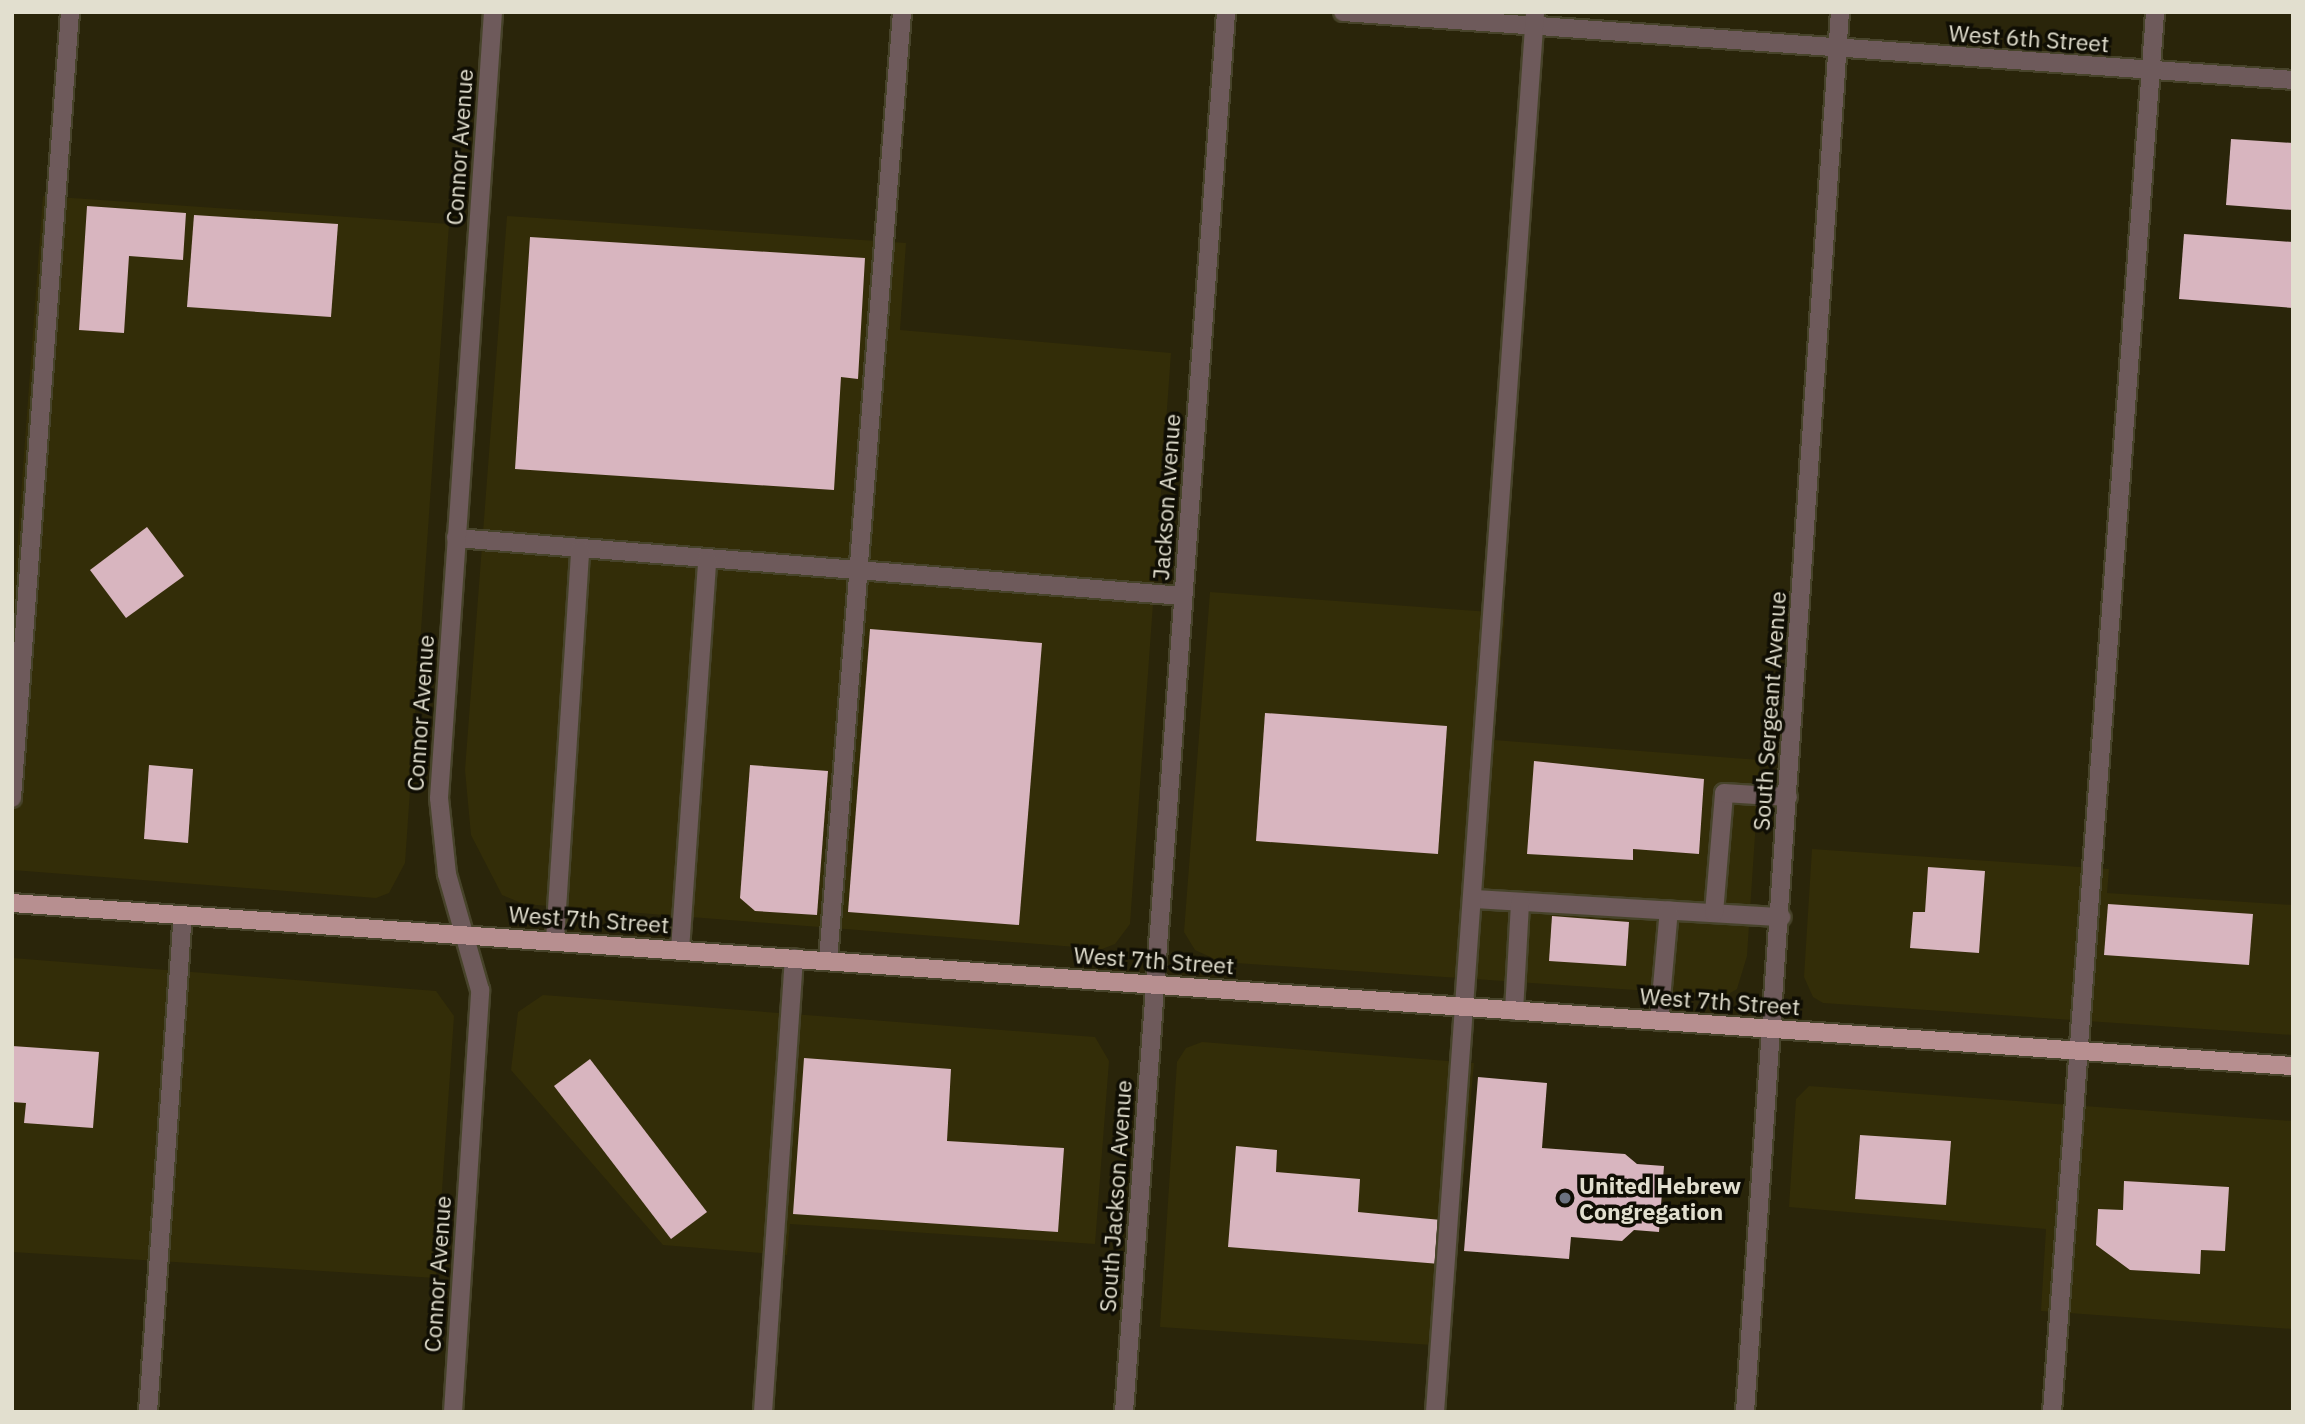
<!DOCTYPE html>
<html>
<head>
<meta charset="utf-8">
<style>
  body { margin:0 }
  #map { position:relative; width:2305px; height:1424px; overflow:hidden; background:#2a250a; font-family:"IBM Plex Sans",sans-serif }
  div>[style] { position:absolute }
  .built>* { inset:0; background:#332d08 }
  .building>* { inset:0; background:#d8b5bf }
  .roads { filter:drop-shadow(2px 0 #47432a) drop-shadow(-2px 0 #47432a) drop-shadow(0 2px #47432a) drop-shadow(0 -2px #47432a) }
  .minor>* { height:18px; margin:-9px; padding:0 9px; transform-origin:9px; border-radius:9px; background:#6e5a5b }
  .major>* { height:18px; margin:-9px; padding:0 9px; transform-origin:9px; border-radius:9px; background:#b78f90 }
  .dots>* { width:19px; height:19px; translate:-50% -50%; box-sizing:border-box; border:4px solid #100e04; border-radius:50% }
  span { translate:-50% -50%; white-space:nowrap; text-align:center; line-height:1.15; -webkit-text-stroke:7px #100e04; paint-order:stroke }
  .street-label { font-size:23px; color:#e2dfcf }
  .poi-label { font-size:23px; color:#e2dfcf; font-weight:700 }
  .left { translate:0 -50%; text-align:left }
  .frame { position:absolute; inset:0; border:14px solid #e2dfcf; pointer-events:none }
</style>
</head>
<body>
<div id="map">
  <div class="built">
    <i style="clip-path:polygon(43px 196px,449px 224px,405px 863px,389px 893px,376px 898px,12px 870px,12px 618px)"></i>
    <i style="clip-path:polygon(507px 216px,906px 243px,900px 330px,1171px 353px,1130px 924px,1115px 944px,1102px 949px,524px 904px,502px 895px,471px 835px,465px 770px)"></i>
    <i style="clip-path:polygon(1210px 592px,1505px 613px,1494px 740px,1760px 760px,1747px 956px,1737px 989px,1725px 996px,1221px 962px,1195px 950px,1184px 932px)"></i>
    <i style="clip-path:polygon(1812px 849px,2109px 869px,2107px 893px,2293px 905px,2293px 1035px,1823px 1003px,1813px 997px,1804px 977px)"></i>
    <i style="clip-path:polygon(12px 958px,436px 991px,454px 1016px,436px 1278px,12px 1252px)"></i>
    <i style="clip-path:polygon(543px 995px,1095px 1037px,1109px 1061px,1095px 1244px,790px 1224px,787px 1255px,663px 1245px,511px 1070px,518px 1012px)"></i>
    <i style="clip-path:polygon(1202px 1042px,1474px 1063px,1448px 1346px,1160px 1327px,1177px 1062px,1186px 1048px)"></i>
    <i style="clip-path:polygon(1809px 1086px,2293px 1121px,2293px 1329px,2041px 1311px,2046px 1229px,1789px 1207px,1796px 1099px)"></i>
  </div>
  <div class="building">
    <i style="clip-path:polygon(2231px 139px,2293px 143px,2293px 210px,2226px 205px)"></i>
    <i style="clip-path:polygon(87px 206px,186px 213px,183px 260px,129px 256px,124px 333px,79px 330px)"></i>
    <i style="clip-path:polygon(194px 215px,338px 224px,331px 317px,187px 307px)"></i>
    <i style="clip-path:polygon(2184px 234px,2293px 242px,2293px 308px,2179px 299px)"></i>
    <i style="clip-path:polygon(530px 237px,865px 258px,858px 379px,841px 377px,834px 490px,515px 469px)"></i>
    <i style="clip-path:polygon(147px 527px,184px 576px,126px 618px,90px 570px)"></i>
    <i style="clip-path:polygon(870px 629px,1042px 643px,1019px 925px,848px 912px)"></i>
    <i style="clip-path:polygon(1265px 713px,1447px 726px,1438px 854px,1256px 841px)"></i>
    <i style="clip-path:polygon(1534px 761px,1704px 779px,1699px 854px,1633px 849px,1633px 860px,1527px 854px)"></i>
    <i style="clip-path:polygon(149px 765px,193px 769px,188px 843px,144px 839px)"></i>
    <i style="clip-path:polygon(750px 765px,828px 771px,817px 915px,755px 911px,740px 898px)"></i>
    <i style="clip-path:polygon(1928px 867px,1985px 871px,1979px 953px,1910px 948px,1913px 912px,1925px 912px)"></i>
    <i style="clip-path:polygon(2108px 904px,2253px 914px,2249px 965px,2104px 955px)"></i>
    <i style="clip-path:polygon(1552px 916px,1629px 922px,1626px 966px,1549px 961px)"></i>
    <i style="clip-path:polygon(12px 1046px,99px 1052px,93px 1128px,24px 1123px,26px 1103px,12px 1102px)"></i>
    <i style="clip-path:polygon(804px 1058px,951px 1069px,947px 1141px,1064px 1148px,1058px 1232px,793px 1214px)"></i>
    <i style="clip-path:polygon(590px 1059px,707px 1212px,671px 1239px,554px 1086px)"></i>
    <i style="clip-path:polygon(1478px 1077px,1547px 1083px,1542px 1148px,1625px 1154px,1637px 1164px,1664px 1166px,1659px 1232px,1634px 1230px,1622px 1241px,1571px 1237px,1569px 1259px,1464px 1251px)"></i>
    <i style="clip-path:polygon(1860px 1135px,1951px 1141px,1946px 1205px,1855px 1199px)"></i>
    <i style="clip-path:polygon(1236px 1146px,1277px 1150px,1276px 1172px,1360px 1179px,1358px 1212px,1441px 1220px,1440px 1264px,1228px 1247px)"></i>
    <i style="clip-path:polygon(2124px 1181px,2229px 1187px,2225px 1251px,2201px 1250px,2200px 1274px,2130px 1270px,2096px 1245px,2098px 1209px,2123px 1210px)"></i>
  </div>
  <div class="roads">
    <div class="minor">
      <i style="left:1343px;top:12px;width:952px;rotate:4.09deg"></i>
      <i style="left:456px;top:538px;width:729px;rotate:4.56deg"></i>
      <i style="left:12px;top:798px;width:788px;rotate:-85.78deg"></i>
      <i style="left:1475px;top:899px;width:307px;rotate:3.4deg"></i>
      <i style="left:1714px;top:913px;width:120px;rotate:-85.2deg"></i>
      <i style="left:1724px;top:793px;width:64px;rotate:3.6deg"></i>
      <i style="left:555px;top:940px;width:391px;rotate:-86.3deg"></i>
      <i style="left:680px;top:950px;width:392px;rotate:-86deg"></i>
      <i style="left:828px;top:961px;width:952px;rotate:-85.54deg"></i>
      <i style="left:1514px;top:1011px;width:109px;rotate:-86.8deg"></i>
      <i style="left:1659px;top:1021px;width:111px;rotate:-84.9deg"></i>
      <i style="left:148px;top:1412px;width:498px;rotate:-86deg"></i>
      <i style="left:453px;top:1412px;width:423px;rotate:-86.3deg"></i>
      <i style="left:480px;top:990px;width:121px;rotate:-105.9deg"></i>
      <i style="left:447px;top:874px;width:76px;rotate:-96deg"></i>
      <i style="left:439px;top:798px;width:788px;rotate:-86.07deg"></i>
      <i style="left:763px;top:1412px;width:455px;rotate:-86.1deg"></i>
      <i style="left:1124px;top:1412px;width:1404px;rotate:-85.83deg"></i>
      <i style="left:1435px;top:1412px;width:1404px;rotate:-85.91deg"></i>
      <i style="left:1745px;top:1412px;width:1403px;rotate:-86.12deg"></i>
      <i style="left:2052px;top:1412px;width:1404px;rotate:-85.79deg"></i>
    </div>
    <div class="major">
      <i style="left:12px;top:903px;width:2287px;rotate:4.09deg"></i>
    </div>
  </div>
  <div class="dots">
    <i style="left:1565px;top:1198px;background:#6b7280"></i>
  </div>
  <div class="street-label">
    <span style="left:2029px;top:38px;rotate:4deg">West 6th Street</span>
    <span style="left:459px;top:147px;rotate:-86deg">Connor Avenue</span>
    <span style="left:1166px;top:497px;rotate:-86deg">Jackson Avenue</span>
    <span style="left:1769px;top:711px;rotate:-86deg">South Sergeant Avenue</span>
    <span style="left:420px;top:713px;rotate:-86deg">Connor Avenue</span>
    <span style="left:589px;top:919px;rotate:4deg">West 7th Street</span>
    <span style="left:1154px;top:960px;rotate:4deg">West 7th Street</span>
    <span style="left:1720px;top:1001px;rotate:4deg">West 7th Street</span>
    <span style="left:1115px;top:1196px;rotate:-86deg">South Jackson Avenue</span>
    <span style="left:437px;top:1274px;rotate:-86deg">Connor Avenue</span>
  </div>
  <div class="poi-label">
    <span class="left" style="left:1579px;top:1198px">United Hebrew<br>Congregation</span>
  </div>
  <div class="frame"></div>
</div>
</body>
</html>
